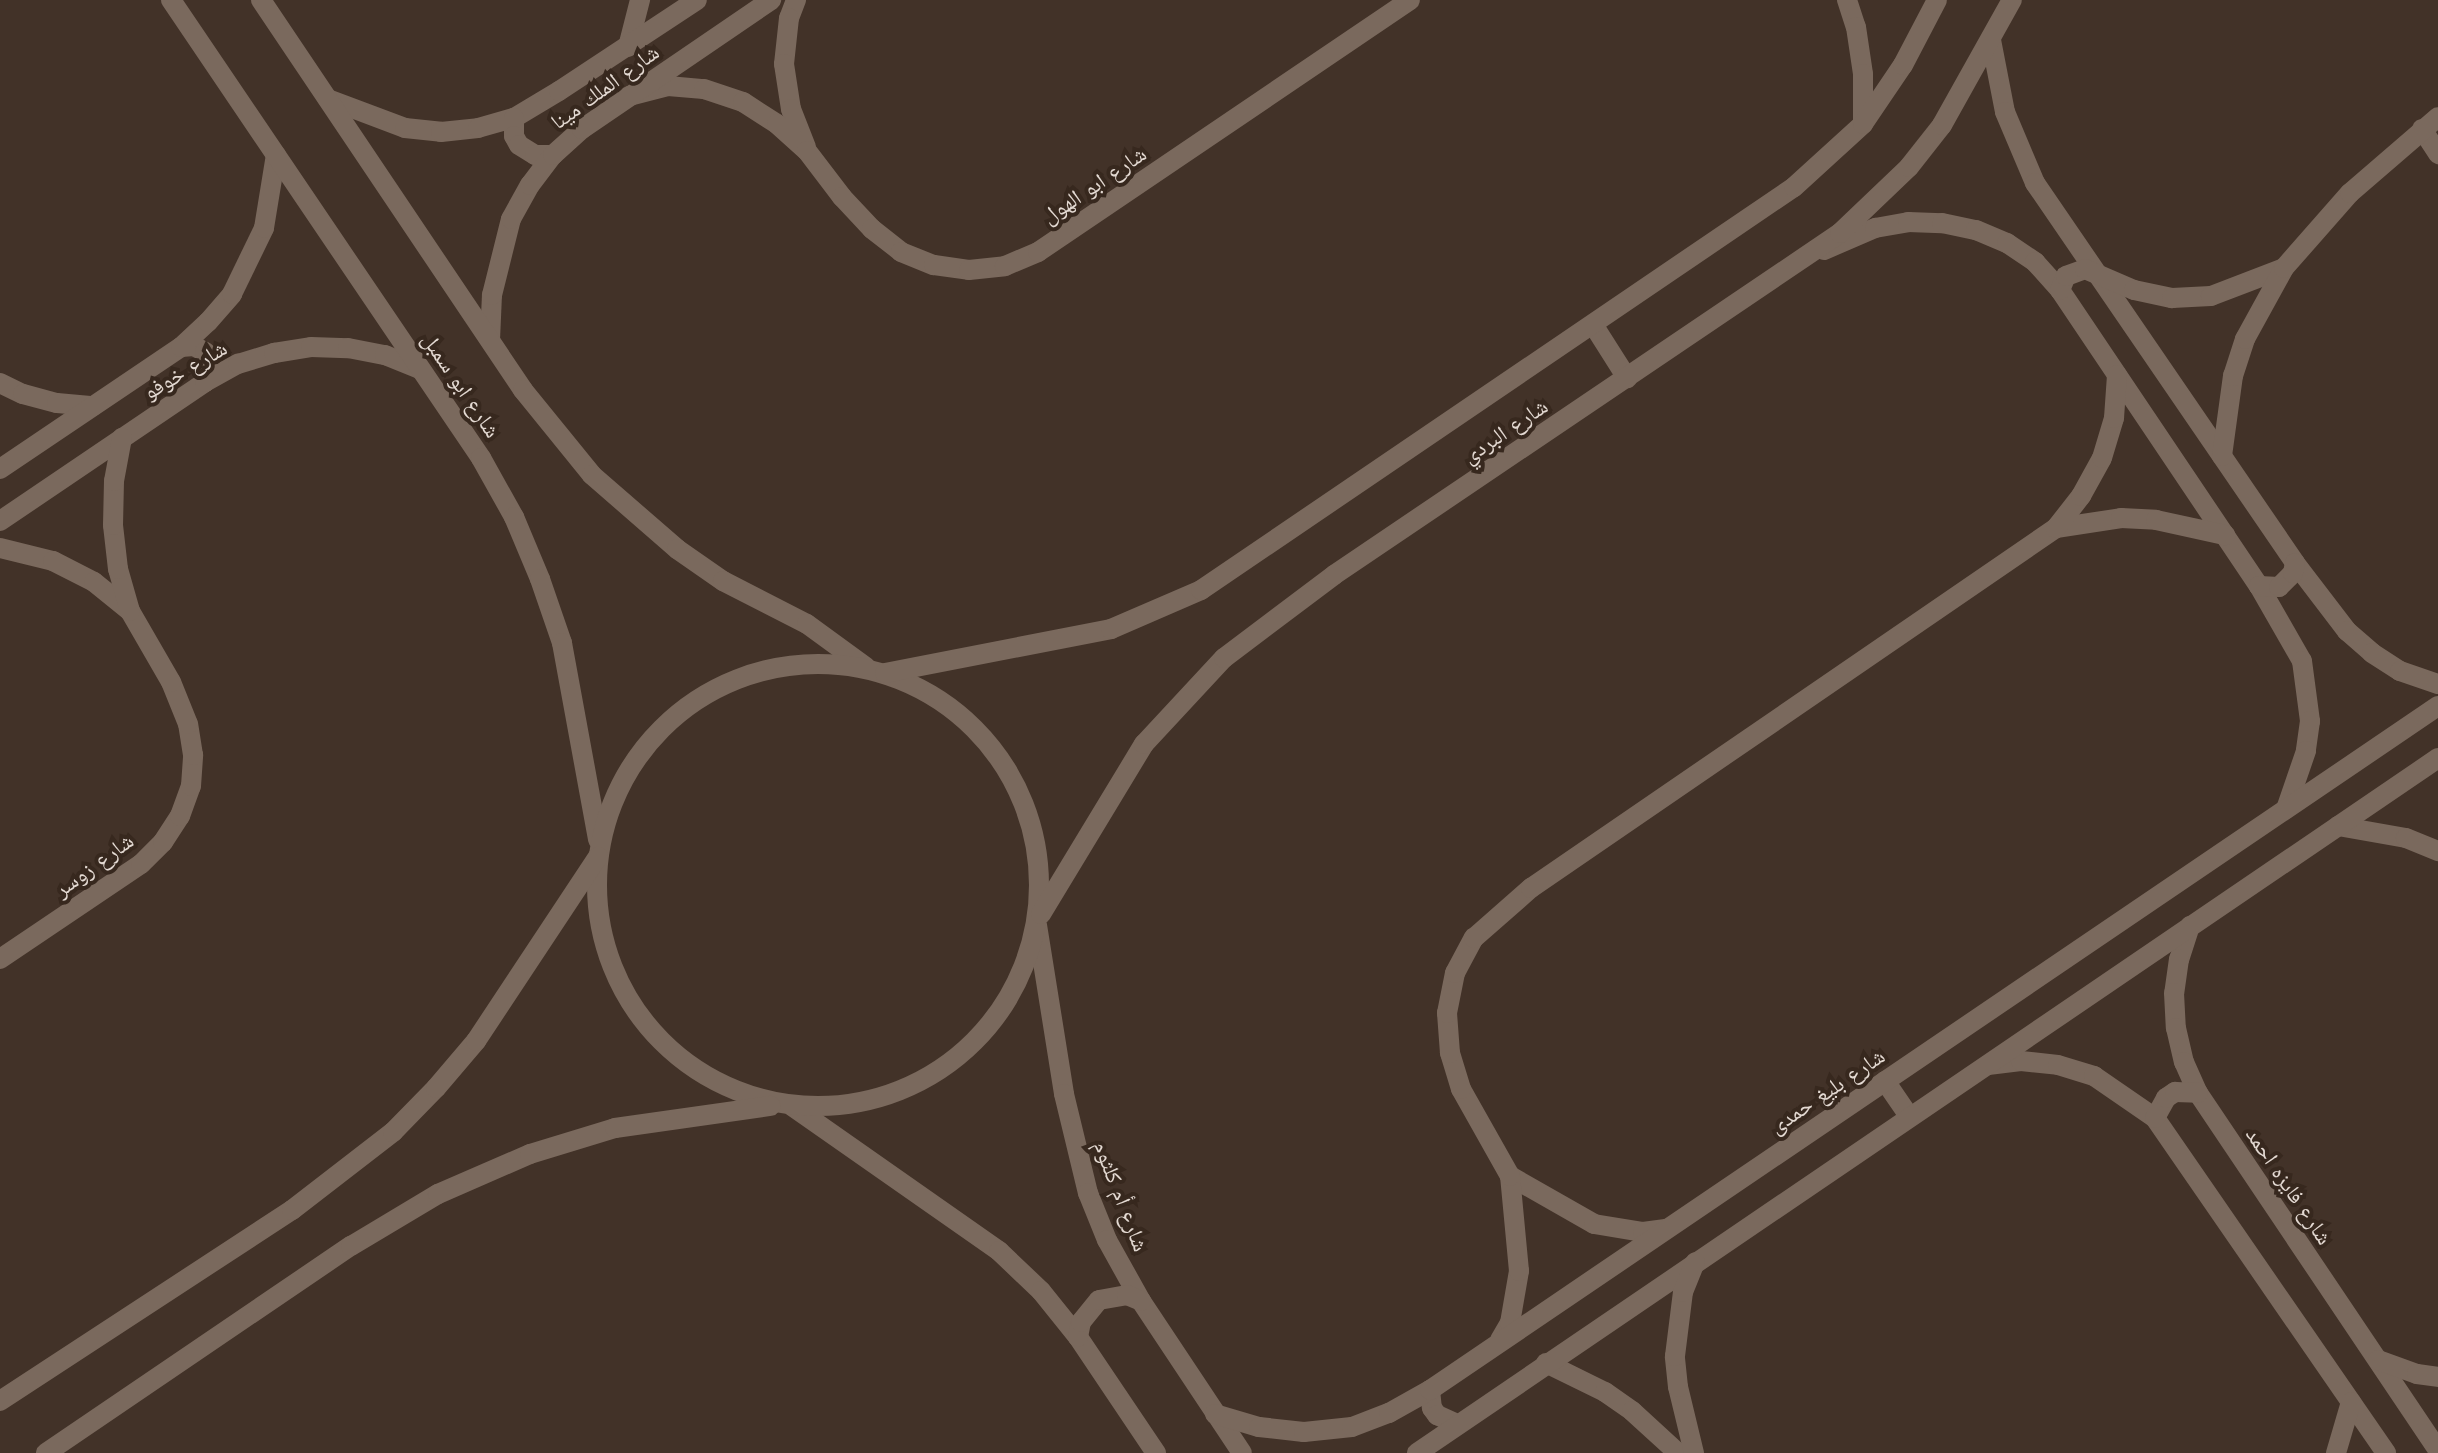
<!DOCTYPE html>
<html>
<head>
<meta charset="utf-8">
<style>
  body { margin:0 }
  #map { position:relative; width:2438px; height:1453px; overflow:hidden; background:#423228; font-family:"Work Sans","Noto Naskh Arabic",sans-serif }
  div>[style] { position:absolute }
  .minor>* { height:20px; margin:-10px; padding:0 10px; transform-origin:10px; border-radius:10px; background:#7a695d }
  .tertiary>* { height:20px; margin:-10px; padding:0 10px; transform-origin:10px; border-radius:10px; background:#7a695d }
  .tertiary>.ring { margin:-10px; padding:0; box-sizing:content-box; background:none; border:20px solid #7a695d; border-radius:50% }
  span { translate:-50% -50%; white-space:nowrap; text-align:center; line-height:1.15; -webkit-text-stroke:8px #37281e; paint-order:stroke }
  .street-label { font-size:22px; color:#e4dad3 }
</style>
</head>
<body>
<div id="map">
  <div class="minor">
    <i style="left:796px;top:0;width:19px;rotate:111deg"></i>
    <i style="left:789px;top:18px;width:46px;rotate:96.2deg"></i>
    <i style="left:784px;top:64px;width:46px;rotate:81.2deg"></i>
    <i style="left:791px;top:109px;width:41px;rotate:68.5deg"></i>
    <i style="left:1847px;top:0;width:28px;rotate:72deg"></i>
    <i style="left:1856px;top:27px;width:48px;rotate:81.5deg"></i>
    <i style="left:1863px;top:74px;width:50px;rotate:90deg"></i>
    <i style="left:1991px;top:40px;width:73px;rotate:79deg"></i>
    <i style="left:2005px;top:112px;width:77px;rotate:67.1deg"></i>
    <i style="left:2035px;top:183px;width:460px;rotate:55.6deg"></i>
    <i style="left:2295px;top:563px;width:86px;rotate:52.6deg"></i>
    <i style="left:2347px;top:631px;width:33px;rotate:41deg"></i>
    <i style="left:2372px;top:653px;width:33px;rotate:33deg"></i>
    <i style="left:2400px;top:671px;width:40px;rotate:18.9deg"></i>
    <i style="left:628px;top:47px;width:49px;rotate:-75.7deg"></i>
    <i style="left:629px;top:96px;width:40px;rotate:-14.4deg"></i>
    <i style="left:668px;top:86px;width:36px;rotate:5deg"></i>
    <i style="left:704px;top:89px;width:41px;rotate:18.4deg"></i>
    <i style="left:743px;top:102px;width:40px;rotate:32.9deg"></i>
    <i style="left:777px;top:124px;width:40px;rotate:42deg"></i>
    <i style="left:807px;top:151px;width:58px;rotate:52.7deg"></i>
    <i style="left:842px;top:197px;width:44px;rotate:46.8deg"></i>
    <i style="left:872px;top:229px;width:37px;rotate:38deg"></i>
    <i style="left:901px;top:252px;width:35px;rotate:22deg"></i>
    <i style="left:934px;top:265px;width:35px;rotate:8deg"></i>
    <i style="left:969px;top:270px;width:36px;rotate:-6deg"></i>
    <i style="left:1005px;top:266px;width:36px;rotate:-23deg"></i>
    <i style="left:1038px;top:252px;width:449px;rotate:-34.1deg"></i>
    <i style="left:328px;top:99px;width:82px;rotate:20.6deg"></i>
    <i style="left:405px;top:128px;width:36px;rotate:6deg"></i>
    <i style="left:441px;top:132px;width:37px;rotate:-6deg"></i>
    <i style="left:478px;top:128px;width:37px;rotate:-16deg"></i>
    <i style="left:514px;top:118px;width:52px;rotate:-31deg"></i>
    <i style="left:559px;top:91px;width:165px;rotate:-33.4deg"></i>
    <i style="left:514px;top:118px;width:18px;rotate:90deg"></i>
    <i style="left:514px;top:136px;width:10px;rotate:61deg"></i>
    <i style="left:519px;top:145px;width:19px;rotate:32deg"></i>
    <i style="left:535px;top:155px;width:18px"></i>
    <i style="left:2422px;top:129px;width:30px;rotate:57deg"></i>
    <i style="left:1824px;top:250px;width:56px;rotate:-23.3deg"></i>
    <i style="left:1875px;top:228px;width:34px;rotate:-10deg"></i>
    <i style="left:1908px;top:222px;width:34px;rotate:2deg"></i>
    <i style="left:1942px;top:223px;width:35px;rotate:12deg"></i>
    <i style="left:1976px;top:230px;width:34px;rotate:23deg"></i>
    <i style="left:2007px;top:243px;width:34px;rotate:34deg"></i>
    <i style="left:2035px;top:262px;width:38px;rotate:48deg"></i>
    <i style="left:2060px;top:290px;width:357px;rotate:56.1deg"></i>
    <i style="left:2259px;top:586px;width:86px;rotate:60.2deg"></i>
    <i style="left:2302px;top:661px;width:61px;rotate:82.4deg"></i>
    <i style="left:2310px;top:721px;width:30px;rotate:98deg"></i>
    <i style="left:2306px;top:751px;width:61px;rotate:109deg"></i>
    <i style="left:2060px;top:290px;width:15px;rotate:-67deg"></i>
    <i style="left:2066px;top:276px;width:20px;rotate:-20deg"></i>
    <i style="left:2085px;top:269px;width:53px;rotate:23.2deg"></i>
    <i style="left:2134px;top:290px;width:39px;rotate:12deg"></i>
    <i style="left:2172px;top:298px;width:39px;rotate:-3deg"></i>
    <i style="left:2211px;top:296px;width:78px;rotate:-21deg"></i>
    <i style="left:490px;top:340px;width:45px;rotate:-87.5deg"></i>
    <i style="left:492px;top:295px;width:78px;rotate:-76deg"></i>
    <i style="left:511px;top:219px;width:39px;rotate:-61deg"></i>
    <i style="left:530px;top:185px;width:38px;rotate:-53deg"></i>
    <i style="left:553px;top:155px;width:39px;rotate:-42deg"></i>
    <i style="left:582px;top:129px;width:229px;rotate:-34.3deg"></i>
    <i style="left:181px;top:347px;width:13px;rotate:-4deg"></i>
    <i style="left:194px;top:346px;width:13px;rotate:29deg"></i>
    <i style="left:205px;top:352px;width:20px;rotate:72deg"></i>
    <i style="left:211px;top:371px;width:13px;rotate:119deg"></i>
    <i style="left:0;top:383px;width:25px;rotate:26deg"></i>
    <i style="left:23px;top:394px;width:35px;rotate:15deg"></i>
    <i style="left:57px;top:403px;width:36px;rotate:5deg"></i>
    <i style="left:2222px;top:456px;width:81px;rotate:-82.2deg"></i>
    <i style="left:2233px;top:376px;width:39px;rotate:-72deg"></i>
    <i style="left:2245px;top:339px;width:81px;rotate:-61.2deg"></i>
    <i style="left:2284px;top:268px;width:100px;rotate:-48.7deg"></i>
    <i style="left:2350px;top:193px;width:116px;rotate:-40.8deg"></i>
    <i style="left:0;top:469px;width:218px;rotate:-34deg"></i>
    <i style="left:181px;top:347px;width:37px;rotate:-43deg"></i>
    <i style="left:208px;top:322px;width:37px;rotate:-49deg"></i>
    <i style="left:232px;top:294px;width:73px;rotate:-64.1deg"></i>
    <i style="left:264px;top:228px;width:74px;rotate:-80.7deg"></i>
    <i style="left:0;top:521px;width:248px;rotate:-34.1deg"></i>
    <i style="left:205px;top:382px;width:38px;rotate:-29deg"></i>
    <i style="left:238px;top:364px;width:38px;rotate:-17deg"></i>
    <i style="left:274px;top:353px;width:37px;rotate:-9deg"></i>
    <i style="left:311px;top:347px;width:37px;rotate:2deg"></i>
    <i style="left:348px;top:348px;width:38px;rotate:11deg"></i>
    <i style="left:385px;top:355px;width:38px;rotate:22deg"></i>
    <i style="left:2056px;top:528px;width:66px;rotate:-8.7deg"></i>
    <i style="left:2121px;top:518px;width:35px;rotate:3deg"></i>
    <i style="left:2156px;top:520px;width:71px;rotate:12.3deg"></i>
    <i style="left:0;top:548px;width:55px;rotate:13.8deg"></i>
    <i style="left:53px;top:561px;width:46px;rotate:27.1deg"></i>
    <i style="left:94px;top:582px;width:46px;rotate:38.9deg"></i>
    <i style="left:2259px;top:586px;width:20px;rotate:3deg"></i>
    <i style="left:2279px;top:587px;width:20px;rotate:-45deg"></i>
    <i style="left:2293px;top:573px;width:10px;rotate:-79deg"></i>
    <i style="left:2338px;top:826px;width:69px;rotate:10deg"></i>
    <i style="left:2406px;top:838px;width:35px;rotate:22deg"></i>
    <i style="left:1037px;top:925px;width:171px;rotate:80.9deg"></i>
    <i style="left:1064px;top:1094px;width:102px;rotate:76.4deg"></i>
    <i style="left:1088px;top:1193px;width:51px;rotate:68deg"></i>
    <i style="left:1107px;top:1240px;width:70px;rotate:60.9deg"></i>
    <i style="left:1141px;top:1301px;width:182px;rotate:56.4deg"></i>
    <i style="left:2190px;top:926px;width:35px;rotate:108deg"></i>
    <i style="left:2179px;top:959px;width:34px;rotate:98deg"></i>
    <i style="left:2174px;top:993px;width:35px;rotate:87deg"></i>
    <i style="left:2176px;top:1028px;width:35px;rotate:77deg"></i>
    <i style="left:2184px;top:1062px;width:34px;rotate:66deg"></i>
    <i style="left:2198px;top:1093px;width:430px;rotate:56.1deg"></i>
    <i style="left:0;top:959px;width:170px;rotate:-34deg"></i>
    <i style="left:141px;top:864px;width:31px;rotate:-45deg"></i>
    <i style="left:163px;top:842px;width:31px;rotate:-57deg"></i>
    <i style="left:180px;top:816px;width:32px;rotate:-70deg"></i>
    <i style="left:191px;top:786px;width:31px;rotate:-86deg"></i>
    <i style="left:193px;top:755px;width:31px;rotate:-99deg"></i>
    <i style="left:188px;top:724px;width:45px;rotate:-112deg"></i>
    <i style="left:171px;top:682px;width:82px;rotate:-120deg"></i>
    <i style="left:130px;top:611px;width:44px;rotate:-105.9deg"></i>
    <i style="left:118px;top:569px;width:44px;rotate:-96.5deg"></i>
    <i style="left:113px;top:525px;width:44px;rotate:-88.7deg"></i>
    <i style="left:114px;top:481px;width:44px;rotate:-79.5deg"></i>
    <i style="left:1988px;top:1065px;width:33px;rotate:-7deg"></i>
    <i style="left:2021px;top:1061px;width:37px;rotate:6deg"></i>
    <i style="left:2058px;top:1065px;width:38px;rotate:17deg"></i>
    <i style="left:2094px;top:1076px;width:74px;rotate:34.5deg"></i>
    <i style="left:2155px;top:1118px;width:407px;rotate:55.4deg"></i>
    <i style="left:1885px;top:1081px;width:42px;rotate:55.6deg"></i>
    <i style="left:792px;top:1106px;width:253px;rotate:35deg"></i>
    <i style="left:999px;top:1251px;width:58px;rotate:43.6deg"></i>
    <i style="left:1041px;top:1291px;width:59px;rotate:51.2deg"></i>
    <i style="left:1078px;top:1337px;width:140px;rotate:56.1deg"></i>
    <i style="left:2155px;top:1118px;width:23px;rotate:-61deg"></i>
    <i style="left:2166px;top:1098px;width:11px;rotate:-34deg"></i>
    <i style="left:2175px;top:1092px;width:23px;rotate:2deg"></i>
    <i style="left:1510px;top:1176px;width:97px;rotate:29.7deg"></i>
    <i style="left:1594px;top:1224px;width:50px;rotate:9.3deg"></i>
    <i style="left:1643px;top:1232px;width:21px;rotate:-8deg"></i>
    <i style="left:1078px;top:1337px;width:15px;rotate:-79deg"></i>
    <i style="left:1081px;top:1322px;width:28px;rotate:-51deg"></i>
    <i style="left:1099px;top:1300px;width:28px;rotate:-10deg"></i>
    <i style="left:1127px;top:1295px;width:15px;rotate:23deg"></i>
    <i style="left:1500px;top:1340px;width:20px;rotate:-60deg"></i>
    <i style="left:1510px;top:1323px;width:53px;rotate:-80.2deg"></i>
    <i style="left:1519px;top:1271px;width:95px;rotate:-95.4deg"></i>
    <i style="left:1510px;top:1176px;width:100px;rotate:-119.4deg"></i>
    <i style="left:1461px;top:1089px;width:38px;rotate:-107deg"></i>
    <i style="left:1450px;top:1053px;width:40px;rotate:-94.3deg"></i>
    <i style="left:1447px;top:1013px;width:41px;rotate:-78.7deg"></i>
    <i style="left:1455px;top:973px;width:40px;rotate:-62deg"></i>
    <i style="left:1474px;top:938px;width:76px;rotate:-41.3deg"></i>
    <i style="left:1531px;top:888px;width:637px;rotate:-34.44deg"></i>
    <i style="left:2056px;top:528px;width:41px;rotate:-52deg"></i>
    <i style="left:2081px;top:496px;width:43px;rotate:-61.1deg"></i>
    <i style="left:2102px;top:458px;width:42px;rotate:-73.3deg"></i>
    <i style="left:2114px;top:418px;width:43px;rotate:-86deg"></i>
    <i style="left:2378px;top:1360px;width:41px;rotate:19.7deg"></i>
    <i style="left:2417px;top:1374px;width:21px;rotate:8deg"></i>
    <i style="left:1546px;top:1363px;width:66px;rotate:26.2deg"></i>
    <i style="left:1605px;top:1392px;width:33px;rotate:35deg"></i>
    <i style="left:1632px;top:1411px;width:62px;rotate:42.4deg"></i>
    <i style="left:1430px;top:1390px;width:18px;rotate:84deg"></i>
    <i style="left:1432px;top:1408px;width:9px;rotate:54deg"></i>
    <i style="left:1437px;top:1415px;width:20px;rotate:24deg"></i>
    <i style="left:1215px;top:1414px;width:46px;rotate:16.5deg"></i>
    <i style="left:1259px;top:1427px;width:45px;rotate:6.3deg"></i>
    <i style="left:1304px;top:1432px;width:48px;rotate:-5.9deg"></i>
    <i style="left:1352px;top:1427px;width:40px;rotate:-21deg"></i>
    <i style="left:1389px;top:1413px;width:47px;rotate:-29.3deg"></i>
    <i style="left:1430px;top:1390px;width:1218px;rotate:-34.16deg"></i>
    <i style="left:1417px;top:1453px;width:1235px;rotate:-34.24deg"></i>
    <i style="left:1694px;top:1453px;width:68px;rotate:-103.6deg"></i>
    <i style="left:1678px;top:1387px;width:31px;rotate:-96deg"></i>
    <i style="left:1675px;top:1356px;width:64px;rotate:-82.9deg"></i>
    <i style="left:1683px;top:1292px;width:32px;rotate:-68deg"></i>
    <i style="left:2336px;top:1453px;width:53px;rotate:-73.6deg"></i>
  </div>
  <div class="tertiary">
    <i style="left:171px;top:0;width:553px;rotate:55.91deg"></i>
    <i style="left:481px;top:458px;width:68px;rotate:60.8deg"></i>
    <i style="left:514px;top:517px;width:67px;rotate:67.2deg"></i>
    <i style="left:540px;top:579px;width:68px;rotate:71deg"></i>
    <i style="left:562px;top:643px;width:200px;rotate:79.6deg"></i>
    <i style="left:261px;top:0;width:470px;rotate:56.1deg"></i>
    <i style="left:523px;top:390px;width:109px;rotate:50.9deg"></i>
    <i style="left:592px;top:475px;width:113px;rotate:41deg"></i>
    <i style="left:677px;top:549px;width:56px;rotate:34.8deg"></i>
    <i style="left:723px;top:581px;width:94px;rotate:27.1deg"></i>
    <i style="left:807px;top:624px;width:73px;rotate:36.1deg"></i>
    <i style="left:1594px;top:326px;width:62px;rotate:57.6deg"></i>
    <i class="ring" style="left:597px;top:664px;width:422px;height:422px"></i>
    <i style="left:885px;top:673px;width:230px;rotate:-11deg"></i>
    <i style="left:1111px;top:629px;width:98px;rotate:-23.4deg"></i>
    <i style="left:1201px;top:590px;width:717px;rotate:-34.2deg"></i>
    <i style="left:1794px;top:187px;width:93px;rotate:-42.4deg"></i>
    <i style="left:1863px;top:124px;width:71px;rotate:-55.9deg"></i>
    <i style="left:1903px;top:65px;width:73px;rotate:-62.4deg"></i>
    <i style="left:1041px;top:914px;width:199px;rotate:-58.8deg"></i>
    <i style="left:1144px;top:744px;width:117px;rotate:-47.1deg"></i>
    <i style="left:1224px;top:658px;width:138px;rotate:-37deg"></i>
    <i style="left:1334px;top:575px;width:611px;rotate:-34.05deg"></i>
    <i style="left:1840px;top:233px;width:95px;rotate:-43.7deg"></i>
    <i style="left:1909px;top:167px;width:53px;rotate:-51.8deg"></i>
    <i style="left:1942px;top:125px;width:143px;rotate:-60.8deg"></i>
    <i style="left:0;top:1401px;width:349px;rotate:-33.2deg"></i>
    <i style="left:292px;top:1210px;width:128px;rotate:-37.7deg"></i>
    <i style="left:393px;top:1132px;width:62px;rotate:-45.7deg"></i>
    <i style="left:436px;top:1088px;width:62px;rotate:-49.6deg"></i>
    <i style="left:476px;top:1041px;width:221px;rotate:-56.5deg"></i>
    <i style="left:46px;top:1453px;width:369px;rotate:-34.2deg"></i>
    <i style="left:351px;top:1246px;width:101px;rotate:-30.9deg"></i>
    <i style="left:438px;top:1194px;width:100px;rotate:-23.5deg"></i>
    <i style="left:530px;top:1154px;width:89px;rotate:-17deg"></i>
    <i style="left:615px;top:1128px;width:157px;rotate:-8.1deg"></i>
  </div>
  <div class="street-label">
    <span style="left:605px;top:87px;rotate:-36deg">شارع الملك مينا</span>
    <span style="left:1094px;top:185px;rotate:-34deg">شارع ابو الهول</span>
    <span style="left:185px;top:370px;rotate:-31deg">شارع خوفو</span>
    <span style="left:461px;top:385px;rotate:56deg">شارع ابو سمبل</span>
    <span style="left:1505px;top:431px;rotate:-34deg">شارع البردي</span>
    <span style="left:94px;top:865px;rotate:-36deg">شارع زوسر</span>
    <span style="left:1827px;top:1091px;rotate:-34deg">شارع بليغ حمدى</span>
    <span style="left:2289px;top:1186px;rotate:56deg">شارع فايزه احمد</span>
    <span style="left:1121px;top:1196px;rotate:69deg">شارع أم كلثوم</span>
  </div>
</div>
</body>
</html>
